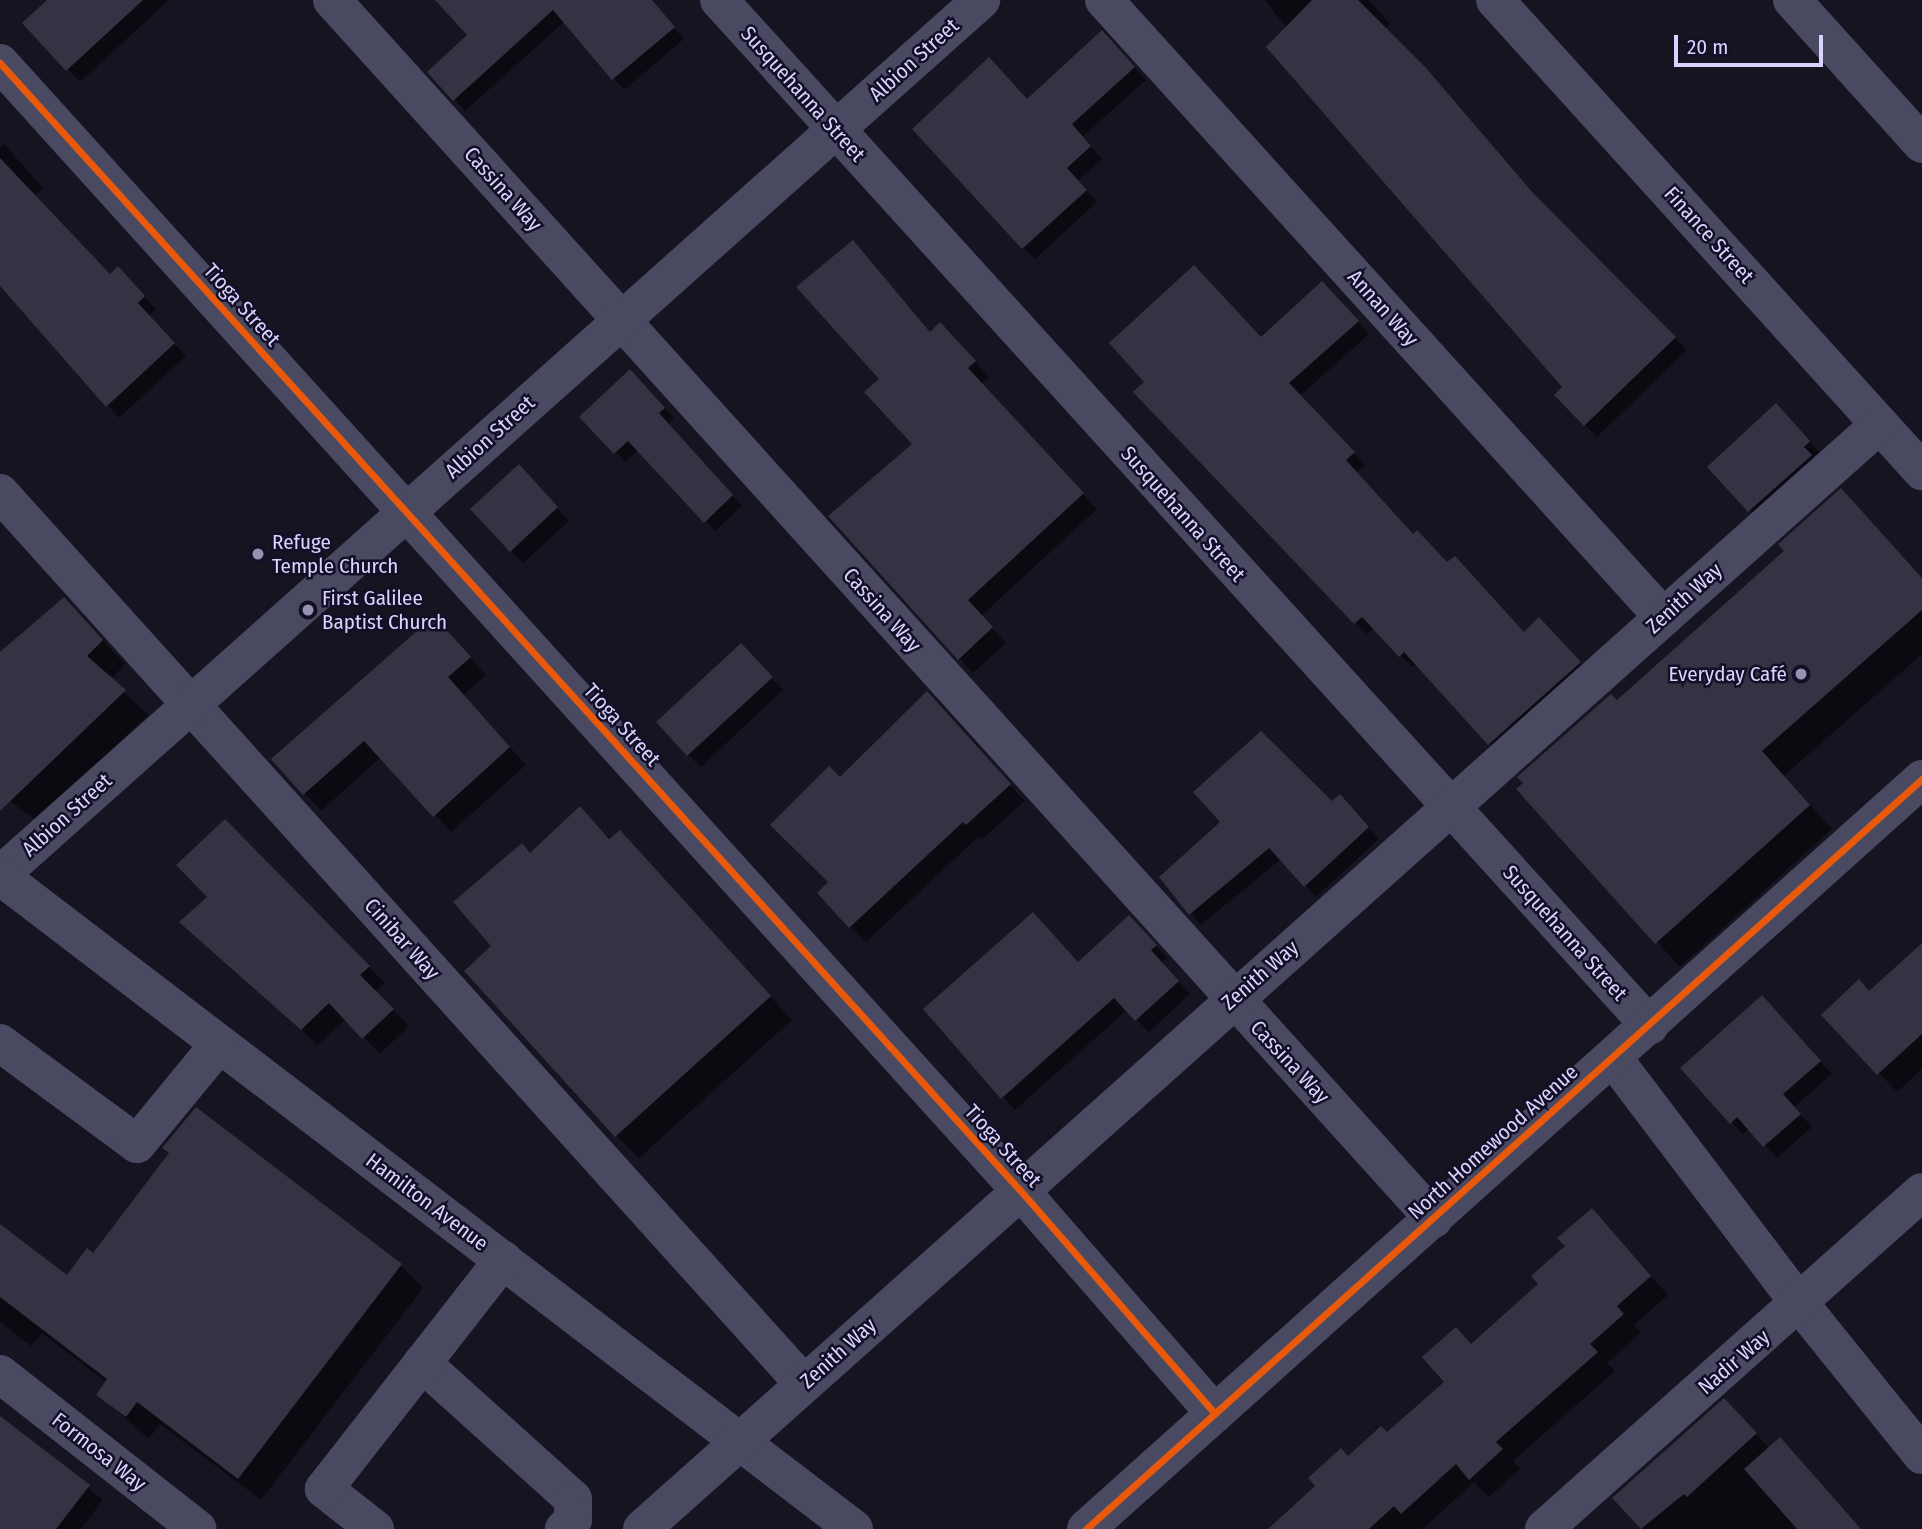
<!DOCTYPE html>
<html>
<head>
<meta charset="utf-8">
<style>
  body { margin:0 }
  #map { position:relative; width:1922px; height:1529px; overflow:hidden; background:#161421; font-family:"Fira Sans Condensed",sans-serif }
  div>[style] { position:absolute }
  .shadow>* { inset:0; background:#0007 }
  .building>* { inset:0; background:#343243 }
  .minor>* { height:38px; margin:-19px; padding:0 19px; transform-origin:19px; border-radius:19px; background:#4a4962 }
  .cycleway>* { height:7px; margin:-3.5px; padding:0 3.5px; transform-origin:3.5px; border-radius:3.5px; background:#e8590c }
  .dots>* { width:19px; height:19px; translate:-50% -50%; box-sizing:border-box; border:4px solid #130f26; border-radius:50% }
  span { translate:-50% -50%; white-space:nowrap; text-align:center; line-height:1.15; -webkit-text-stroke:5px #130f26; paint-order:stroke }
  .street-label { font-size:21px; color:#d9d4ff }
  .poi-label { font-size:21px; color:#d9d4ff }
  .left { translate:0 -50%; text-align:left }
  .right { translate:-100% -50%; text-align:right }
  .scale { position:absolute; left:1674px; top:35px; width:149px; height:32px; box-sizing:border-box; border:4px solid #d9d4ff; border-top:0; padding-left:9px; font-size:21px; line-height:24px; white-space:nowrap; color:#d9d4ff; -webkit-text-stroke:5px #130f26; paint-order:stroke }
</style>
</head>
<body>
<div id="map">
  <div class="shadow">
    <i style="clip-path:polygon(50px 0,169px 0,80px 82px,24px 23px)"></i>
    <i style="clip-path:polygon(437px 0,648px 0,684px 39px,624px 90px,565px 21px,465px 111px,429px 72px,470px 35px)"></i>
    <i style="clip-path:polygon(1265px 0,1369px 0,1390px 24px,1385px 29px,1545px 207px,1687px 350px,1597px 437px,1556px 395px,1564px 387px)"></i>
    <i style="clip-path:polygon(1113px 44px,1146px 80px,1082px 137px,1102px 159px,1078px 181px,1097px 202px,1035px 259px,1024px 248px,1028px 101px)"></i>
    <i style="clip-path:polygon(4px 144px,43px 188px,34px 196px,110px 276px,130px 281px,156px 309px,149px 316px,186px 356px,119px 418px,0 285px,0 147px)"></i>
    <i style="clip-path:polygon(867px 257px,931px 333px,955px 339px,989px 377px,981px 384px,1097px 509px,981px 616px,1006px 643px,973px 673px,959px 658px,914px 444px,881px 379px)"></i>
    <i style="clip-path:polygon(1334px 295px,1369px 334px,1300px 396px,1365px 465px,1356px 473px,1413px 536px,1524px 633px,1551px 631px,1592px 675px,1501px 755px,1416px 664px,1412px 667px,1374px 628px,1367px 634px,1355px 622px,1261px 339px)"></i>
    <i style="clip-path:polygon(640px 382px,674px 418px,668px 424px,742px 506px,715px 531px,639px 450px,625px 462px,582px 417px)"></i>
    <i style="clip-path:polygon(1788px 418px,1821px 454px,1762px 523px,1709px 467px)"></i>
    <i style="clip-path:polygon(531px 479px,569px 521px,523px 563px,511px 551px)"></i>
    <i style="clip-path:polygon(1841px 490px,1922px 578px,1922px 654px,1784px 776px,1832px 829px,1680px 967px,1519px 789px,1787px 552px)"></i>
    <i style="clip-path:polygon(64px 599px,125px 664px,111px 679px,148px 715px,37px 821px,0 794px,0 653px)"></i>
    <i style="clip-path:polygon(451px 635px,486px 675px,463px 695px,526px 765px,451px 832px,381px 757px,321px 811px,274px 759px)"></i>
    <i style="clip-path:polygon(753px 657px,783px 690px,701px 767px,688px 755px)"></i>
    <i style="clip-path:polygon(942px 709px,1025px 801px,982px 839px,979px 836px,866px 942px,850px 927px,830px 883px)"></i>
    <i style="clip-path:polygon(1332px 804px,1351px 808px,1379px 839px,1316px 897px,1281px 859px,1201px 925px,1161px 877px,1223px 822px)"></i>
    <i style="clip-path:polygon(580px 809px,611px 840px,620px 832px,792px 1020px,639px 1158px,616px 1135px,493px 947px,531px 855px)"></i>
    <i style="clip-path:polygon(225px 821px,385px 983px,375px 992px,409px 1026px,380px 1054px,346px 1019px,318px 1045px,198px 938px)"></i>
    <i style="clip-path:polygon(1141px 929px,1167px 958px,1161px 963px,1190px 994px,1149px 1032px,1127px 1010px,1015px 1110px,925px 1009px,1079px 964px)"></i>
    <i style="clip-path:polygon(1922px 947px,1922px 1069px,1897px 1092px,1824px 1015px,1870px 993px)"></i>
    <i style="clip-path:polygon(1774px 1010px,1832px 1074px,1794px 1107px,1812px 1127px,1777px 1158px,1750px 1129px,1743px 1134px,1731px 1122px)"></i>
    <i style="clip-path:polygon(1592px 1210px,1668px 1295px,1634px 1325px,1641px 1333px,1607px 1363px,1615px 1371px,1513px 1461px,1520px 1469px,1489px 1497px,1474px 1482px,1423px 1529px,1271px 1529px,1348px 1458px,1387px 1434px,1446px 1382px,1472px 1346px,1541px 1284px)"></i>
    <i style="clip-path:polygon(0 1226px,67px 1277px,94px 1255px,401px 1266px,423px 1288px,261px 1500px,160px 1424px,149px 1439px,98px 1394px,107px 1383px,42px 1333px,31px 1346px,0 1322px)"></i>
    <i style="clip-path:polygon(1739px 1415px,1769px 1448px,1860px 1529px,1643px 1529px,1615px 1498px)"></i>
    <i style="clip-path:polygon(0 1417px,103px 1500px,81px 1529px,0 1529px)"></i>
  </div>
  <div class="building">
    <i style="clip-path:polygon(47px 0,143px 0,66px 71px,22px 23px)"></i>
    <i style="clip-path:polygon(435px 0,652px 0,675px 27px,612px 80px,553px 10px,453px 101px,427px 72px,467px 35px)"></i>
    <i style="clip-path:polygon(1312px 0,1358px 0,1426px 68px,1533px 193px,1676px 337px,1584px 426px,1554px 395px,1562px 387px,1266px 47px)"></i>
    <i style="clip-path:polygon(1102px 30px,1135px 67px,1072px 124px,1091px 146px,1067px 168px,1087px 190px,1022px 249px,912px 129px,989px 57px,1027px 99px)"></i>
    <i style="clip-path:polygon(0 158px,110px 274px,118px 266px,145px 296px,138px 303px,175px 343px,106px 407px,0 286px)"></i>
    <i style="clip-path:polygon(853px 240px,930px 332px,940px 322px,976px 361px,968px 368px,1084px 493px,968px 600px,993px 627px,958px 660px,828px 516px,912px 444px,864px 392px,879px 379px,796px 287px)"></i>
    <i style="clip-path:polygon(1194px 265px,1261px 337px,1322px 281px,1359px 321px,1289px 383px,1355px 452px,1346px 460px,1413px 534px,1417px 530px,1447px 562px,1455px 556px,1524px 632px,1539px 617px,1581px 662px,1488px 745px,1404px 652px,1399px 657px,1362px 617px,1354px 624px,1133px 392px,1144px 382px,1109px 343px)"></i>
    <i style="clip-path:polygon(630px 369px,665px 408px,659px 413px,733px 495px,704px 523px,628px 441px,614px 454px,579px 417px)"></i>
    <i style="clip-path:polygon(1776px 403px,1810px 441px,1804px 447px,1812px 455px,1748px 512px,1707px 467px)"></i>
    <i style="clip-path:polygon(519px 464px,558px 507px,510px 552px,470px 509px)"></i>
    <i style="clip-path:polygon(1841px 488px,1922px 578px,1922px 610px,1762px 751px,1810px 805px,1655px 944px,1516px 789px,1523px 783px,1517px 777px,1611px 694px,1617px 700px,1784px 551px,1778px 544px)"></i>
    <i style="clip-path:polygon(64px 597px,103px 640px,87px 656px,126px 690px,0 811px,0 652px)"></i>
    <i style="clip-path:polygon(434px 616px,471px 657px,448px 677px,510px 747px,433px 817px,364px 741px,303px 795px,271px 759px)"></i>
    <i style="clip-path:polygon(741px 643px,773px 677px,687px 756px,656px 722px)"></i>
    <i style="clip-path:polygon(927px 691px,1011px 784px,966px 825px,963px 822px,849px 928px,817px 893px,828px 882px,770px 825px,829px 766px,840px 777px)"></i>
    <i style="clip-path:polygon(1261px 731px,1332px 801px,1340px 794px,1369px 827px,1304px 887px,1269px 848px,1189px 915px,1159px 877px,1220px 822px,1193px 792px)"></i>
    <i style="clip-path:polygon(580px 806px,609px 839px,620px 830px,771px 996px,615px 1137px,464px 971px,491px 946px,453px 902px,522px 843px,530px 853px)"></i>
    <i style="clip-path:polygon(225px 819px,370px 966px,360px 975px,394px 1009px,362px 1039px,329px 1003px,301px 1030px,179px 922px,207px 897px,176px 865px)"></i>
    <i style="clip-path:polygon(1033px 912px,1078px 962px,1129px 915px,1157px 945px,1151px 950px,1179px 981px,1135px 1021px,1114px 998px,1001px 1099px,923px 1009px)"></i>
    <i style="clip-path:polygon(1922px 943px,1922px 1034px,1877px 1075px,1821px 1015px,1859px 979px,1869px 991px)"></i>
    <i style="clip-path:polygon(1762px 995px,1821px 1061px,1783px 1094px,1801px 1114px,1763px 1147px,1737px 1117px,1730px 1124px,1680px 1068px)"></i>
    <i style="clip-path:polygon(196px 1107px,402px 1264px,238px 1479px,137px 1402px,126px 1417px,96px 1395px,107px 1379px,0 1297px,0 1224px,67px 1275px,87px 1248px,93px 1253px,169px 1153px,162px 1148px)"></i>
    <i style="clip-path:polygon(1592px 1208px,1651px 1276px,1617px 1306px,1624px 1314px,1590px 1344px,1598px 1352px,1496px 1442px,1503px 1449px,1469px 1480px,1456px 1464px,1401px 1514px,1394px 1506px,1369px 1529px,1268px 1529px,1315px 1486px,1308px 1478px,1341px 1448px,1348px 1456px,1381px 1426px,1387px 1432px,1444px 1382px,1422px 1357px,1456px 1327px,1471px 1344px,1538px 1284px,1531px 1276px,1565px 1246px,1557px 1238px)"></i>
    <i style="clip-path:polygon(1724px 1398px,1757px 1433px,1687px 1497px,1684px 1494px,1641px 1529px,1612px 1498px)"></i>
    <i style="clip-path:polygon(0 1416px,90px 1485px,56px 1529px,0 1529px)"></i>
    <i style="clip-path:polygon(1780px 1437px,1861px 1529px,1797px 1529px,1744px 1469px)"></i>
  </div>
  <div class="minor">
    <i style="left:332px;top:0;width:1643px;rotate:47.89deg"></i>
    <i style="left:719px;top:0;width:1385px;rotate:47.78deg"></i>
    <i style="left:1104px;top:0;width:833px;rotate:47.82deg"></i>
    <i style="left:1495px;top:0;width:636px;rotate:47.81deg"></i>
    <i style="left:1792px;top:0;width:194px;rotate:47.9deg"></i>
    <i style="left:0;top:63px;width:1519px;rotate:47.86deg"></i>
    <i style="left:1019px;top:1189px;width:298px;rotate:48.9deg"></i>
    <i style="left:0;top:493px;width:1200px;rotate:47.94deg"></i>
    <i style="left:0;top:875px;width:1315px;rotate:-41.73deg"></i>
    <i style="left:0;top:876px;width:1075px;rotate:37.4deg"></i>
    <i style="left:0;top:1043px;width:170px;rotate:36.4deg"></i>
    <i style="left:137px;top:1144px;width:129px;rotate:-50.6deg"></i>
    <i style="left:1613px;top:1058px;width:309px;rotate:52.8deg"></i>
    <i style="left:1800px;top:1304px;width:194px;rotate:51.1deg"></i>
    <i style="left:422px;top:1363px;width:203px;rotate:42deg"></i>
    <i style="left:573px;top:1499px;width:21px;rotate:90deg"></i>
    <i style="left:573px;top:1520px;width:13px;rotate:135deg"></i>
    <i style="left:0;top:1374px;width:251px;rotate:38.1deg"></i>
    <i style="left:375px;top:1529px;width:65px;rotate:-141.9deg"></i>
    <i style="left:324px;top:1489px;width:291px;rotate:-52deg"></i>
    <i style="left:642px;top:1529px;width:1659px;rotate:-41.75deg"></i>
    <i style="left:1086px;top:1529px;width:1123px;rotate:-41.9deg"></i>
    <i style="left:1544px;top:1529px;width:506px;rotate:-41.72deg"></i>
  </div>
  <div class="cycleway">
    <i style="left:0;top:63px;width:1519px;rotate:47.86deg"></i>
    <i style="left:1019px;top:1189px;width:298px;rotate:48.9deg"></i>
    <i style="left:1086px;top:1529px;width:1123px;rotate:-41.9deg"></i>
  </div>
  <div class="dots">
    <i style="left:258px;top:554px;background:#9591b1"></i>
    <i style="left:308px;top:610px;background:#9591b1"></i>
    <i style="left:1801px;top:674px;background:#9591b1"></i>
  </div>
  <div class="street-label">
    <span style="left:914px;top:60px;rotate:-42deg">Albion Street</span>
    <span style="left:803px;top:94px;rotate:48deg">Susquehanna Street</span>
    <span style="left:503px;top:189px;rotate:48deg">Cassina Way</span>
    <span style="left:1709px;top:235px;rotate:48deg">Finance Street</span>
    <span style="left:242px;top:305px;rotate:48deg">Tioga Street</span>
    <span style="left:1383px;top:308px;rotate:48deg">Annan Way</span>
    <span style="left:490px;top:437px;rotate:-42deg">Albion Street</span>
    <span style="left:1183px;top:514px;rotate:48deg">Susquehanna Street</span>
    <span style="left:1684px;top:598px;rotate:-42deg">Zenith Way</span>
    <span style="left:882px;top:610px;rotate:48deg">Cassina Way</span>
    <span style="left:622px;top:725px;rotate:48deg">Tioga Street</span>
    <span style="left:67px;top:815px;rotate:-42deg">Albion Street</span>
    <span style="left:1565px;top:933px;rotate:48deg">Susquehanna Street</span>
    <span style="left:402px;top:939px;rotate:48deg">Cinibar Way</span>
    <span style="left:1260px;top:975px;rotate:-41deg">Zenith Way</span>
    <span style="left:1290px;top:1062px;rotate:47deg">Cassina Way</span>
    <span style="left:1493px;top:1142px;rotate:-42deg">North Homewood Avenue</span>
    <span style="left:1003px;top:1146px;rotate:48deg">Tioga Street</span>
    <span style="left:427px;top:1202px;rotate:37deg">Hamilton Avenue</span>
    <span style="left:838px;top:1353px;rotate:-42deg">Zenith Way</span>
    <span style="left:1734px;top:1362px;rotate:-41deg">Nadir Way</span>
    <span style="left:99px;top:1452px;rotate:38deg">Formosa Way</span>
  </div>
  <div class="poi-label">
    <span class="left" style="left:272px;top:554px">Refuge<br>Temple Church</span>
    <span class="left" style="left:322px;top:610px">First Galilee<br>Baptist Church</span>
    <span class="right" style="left:1787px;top:674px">Everyday Café</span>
  </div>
  <div class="scale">20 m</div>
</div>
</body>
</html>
